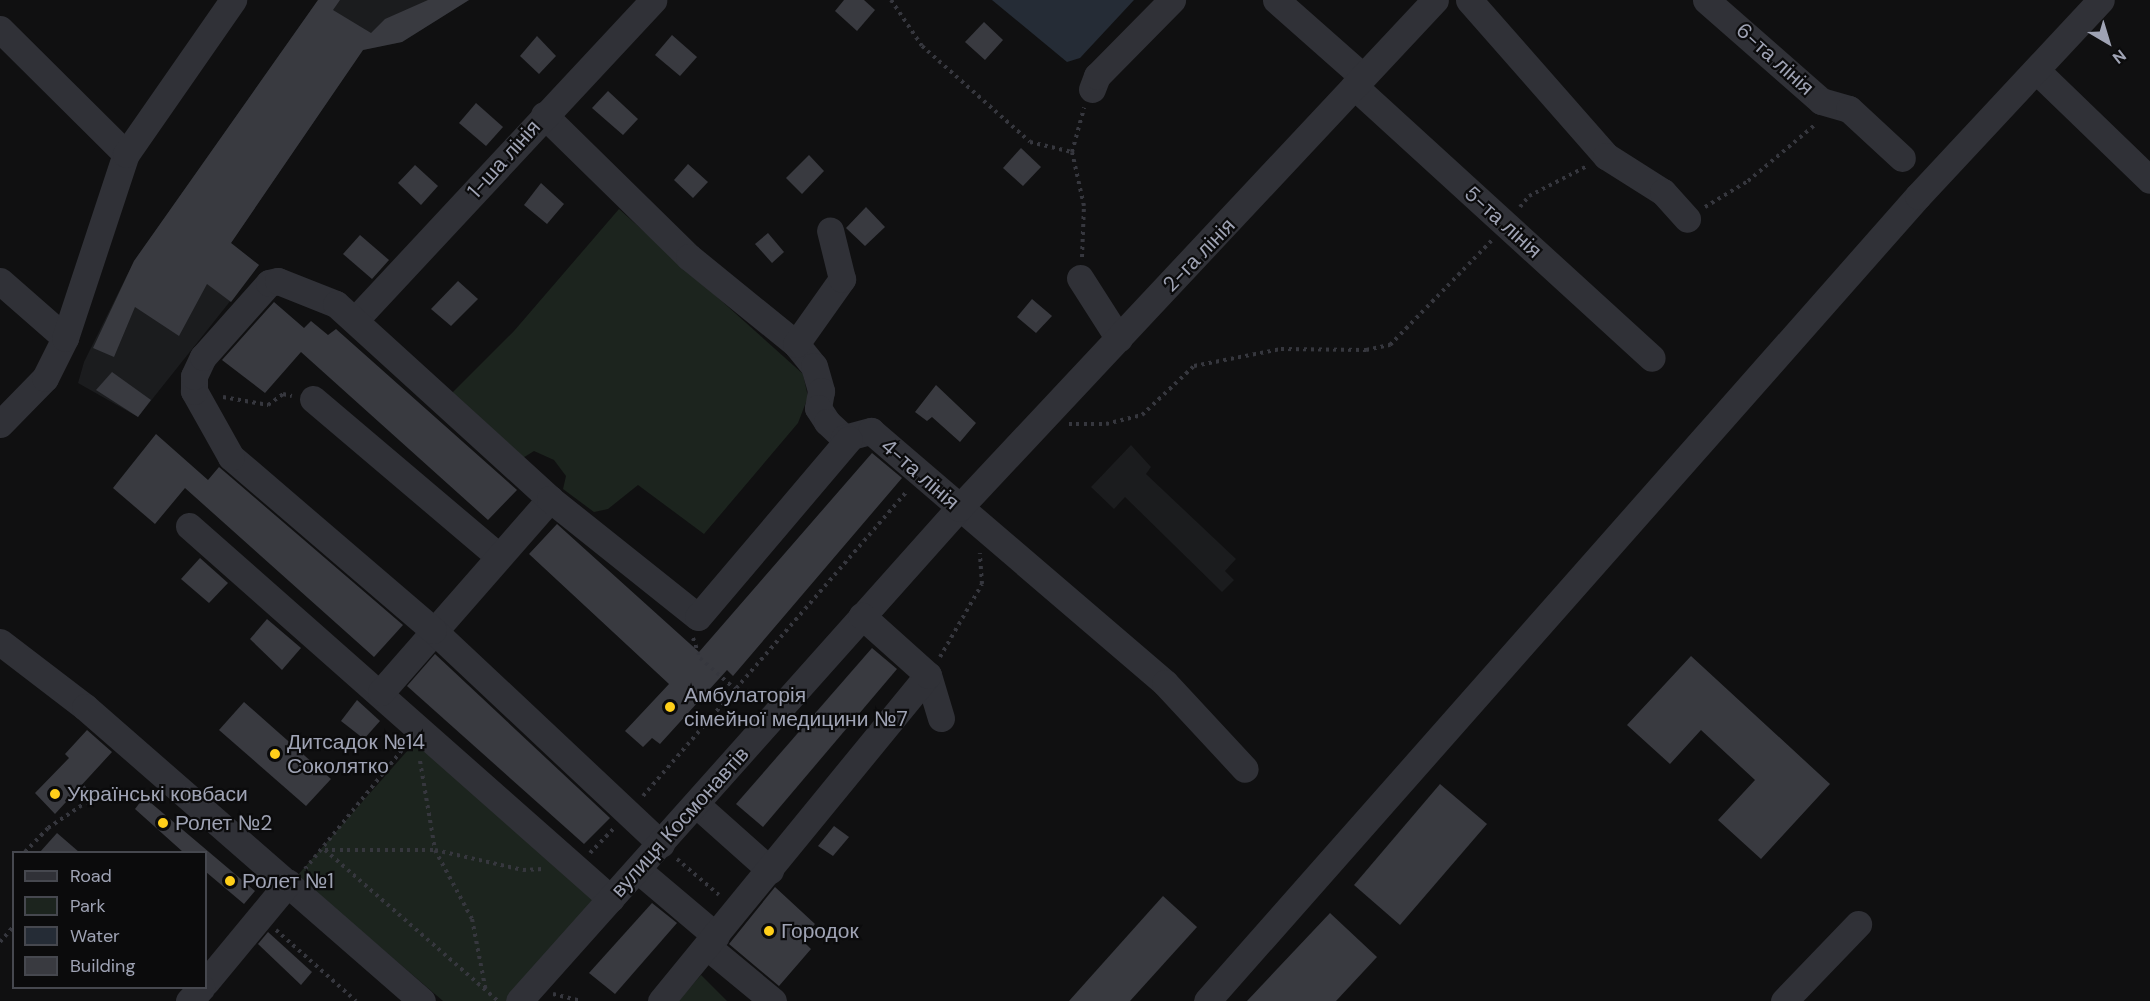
<!DOCTYPE html>
<html>
<head>
<meta charset="utf-8">
<style>
  body { margin:0 }
  #map { position:relative; width:2150px; height:1001px; overflow:hidden; background:#101011; font-family:"DM Sans",sans-serif }
  div>[style] { position:absolute }
  .built>* { inset:0; background:#1b1c1e }
  .green>* { inset:0; background:#1c241e }
  .water>* { inset:0; background:#252c36 }
  .building>* { inset:0; background:#393a40 }
  .path>* { height:4px; margin-top:-2px; transform-origin:0; background:repeating-linear-gradient(90deg,#36373e 0 3px,transparent 0 7.5px) }
  .minor>* { height:27px; margin:-13.5px; padding:0 13.5px; transform-origin:13.5px; border-radius:13.5px; background:#303137 }
  .dots>* { width:16px; height:16px; translate:-50% -50%; box-sizing:border-box; border:3px solid #0b0b0c; border-radius:50% }
  span { translate:-50% -50%; white-space:nowrap; text-align:center; line-height:1.15; -webkit-text-stroke:4.5px #0b0b0c; paint-order:stroke }
  .street-label { font-size:21px; color:#9fa3b4 }
  .poi-label { font-size:21px; color:#9fa3b4 }
  .left { translate:0 -50%; text-align:left }
  .legend { position:absolute; left:12px; top:851px; width:195px; height:138px; box-sizing:border-box; background:#0b0b0c; border:2px solid #46484f; margin:0; padding:8px 10px; list-style:none; font-size:18px; color:#9fa3b4 }
  .legend li { display:flex; align-items:center; gap:12px; height:30px }
  .legend b { width:30px; border:2px solid #46484f }
  .north { position:absolute; left:2078px; top:12px; width:60px; height:60px; -webkit-text-stroke:4px #0b0b0c; paint-order:stroke; rotate:142deg; font-size:16px; font-weight:700; line-height:24px; text-align:center; color:#9fa3b4 }
  .north::after { content:''; display:block; margin:auto; width:21px; height:27px; background:#9fa3b4; clip-path:polygon(50% 0,100% 100%,50% 72%,0 100%) }
</style>
</head>
<body>
<div id="map">
  <div class="built">
    <i style="clip-path:polygon(318px 0,469px 0,402px 42px,363px 50px,231px 243px,259px 265px,138px 417px,78px 383px,84px 362px,134px 261px)"></i>
    <i style="clip-path:polygon(1131px 445px,1151px 467px,1146px 474px,1236px 559px,1225px 571px,1234px 580px,1222px 592px,1125px 497px,1114px 509px,1091px 487px)"></i>
  </div>
  <div class="green">
    <i style="clip-path:polygon(619px 209px,803px 374px,808px 397px,798px 423px,704px 534px,638px 485px,608px 509px,594px 512px,563px 489px,566px 476px,554px 460px,534px 451px,518px 461px,448px 397px,514px 331px)"></i>
    <i style="clip-path:polygon(415px 742px,596px 899px,507px 1001px,443px 1001px,297px 876px)"></i>
    <i style="clip-path:polygon(701px 975px,727px 1001px,678px 1001px)"></i>
  </div>
  <div class="water">
    <i style="clip-path:polygon(992px 0,1134px 0,1080px 58px,1067px 62px)"></i>
  </div>
  <div class="building">
    <i style="clip-path:polygon(318px 0,340px 0,333px 10px,371px 33px,385px 19px,428px 0,469px 0,402px 42px,363px 50px,231px 243px,259px 265px,231px 302px,207px 284px,179px 336px,135px 307px,114px 357px,93px 348px,134px 261px)"></i>
    <i style="clip-path:polygon(844px 0,864px 0,875px 10px,857px 31px,835px 11px)"></i>
    <i style="clip-path:polygon(984px 22px,1003px 40px,985px 60px,965px 42px)"></i>
    <i style="clip-path:polygon(672px 35px,697px 57px,680px 76px,655px 55px)"></i>
    <i style="clip-path:polygon(537px 36px,556px 56px,539px 74px,520px 56px)"></i>
    <i style="clip-path:polygon(608px 91px,638px 119px,623px 135px,592px 108px)"></i>
    <i style="clip-path:polygon(476px 103px,503px 127px,486px 146px,459px 123px)"></i>
    <i style="clip-path:polygon(1021px 148px,1041px 167px,1023px 186px,1003px 168px)"></i>
    <i style="clip-path:polygon(809px 155px,824px 171px,802px 194px,786px 178px)"></i>
    <i style="clip-path:polygon(688px 164px,708px 182px,693px 198px,674px 180px)"></i>
    <i style="clip-path:polygon(415px 165px,438px 186px,421px 205px,398px 183px)"></i>
    <i style="clip-path:polygon(541px 183px,564px 204px,547px 224px,524px 205px)"></i>
    <i style="clip-path:polygon(866px 207px,885px 227px,865px 246px,846px 228px)"></i>
    <i style="clip-path:polygon(768px 233px,784px 252px,772px 263px,755px 244px)"></i>
    <i style="clip-path:polygon(360px 235px,389px 260px,372px 279px,343px 254px)"></i>
    <i style="clip-path:polygon(458px 281px,478px 299px,451px 326px,431px 309px)"></i>
    <i style="clip-path:polygon(1032px 299px,1052px 316px,1036px 333px,1017px 317px)"></i>
    <i style="clip-path:polygon(274px 302px,304px 328px,311px 321px,328px 335px,336px 329px,517px 490px,488px 520px,301px 352px,265px 393px,222px 360px)"></i>
    <i style="clip-path:polygon(112px 372px,151px 400px,138px 417px,96px 390px)"></i>
    <i style="clip-path:polygon(936px 385px,976px 423px,960px 442px,932px 417px,927px 421px,915px 412px)"></i>
    <i style="clip-path:polygon(156px 434px,208px 480px,219px 467px,403px 625px,374px 657px,185px 488px,155px 524px,113px 488px)"></i>
    <i style="clip-path:polygon(872px 453px,902px 478px,733px 676px,727px 670px,660px 744px,652px 738px,643px 747px,625px 731px,669px 684px,529px 554px,557px 524px,699px 652px)"></i>
    <i style="clip-path:polygon(200px 558px,228px 583px,209px 603px,181px 579px)"></i>
    <i style="clip-path:polygon(267px 619px,301px 648px,282px 670px,250px 639px)"></i>
    <i style="clip-path:polygon(872px 648px,897px 669px,763px 827px,736px 804px)"></i>
    <i style="clip-path:polygon(435px 654px,610px 818px,584px 844px,407px 686px)"></i>
    <i style="clip-path:polygon(1691px 656px,1830px 784px,1761px 859px,1718px 820px,1755px 780px,1701px 730px,1670px 764px,1627px 725px)"></i>
    <i style="clip-path:polygon(357px 700px,380px 721px,364px 739px,341px 721px)"></i>
    <i style="clip-path:polygon(244px 702px,331px 779px,306px 806px,219px 730px)"></i>
    <i style="clip-path:polygon(87px 730px,112px 752px,55px 814px,35px 793px,69px 758px,65px 754px)"></i>
    <i style="clip-path:polygon(1440px 784px,1487px 824px,1400px 925px,1354px 885px)"></i>
    <i style="clip-path:polygon(144px 797px,255px 891px,244px 904px,206px 872px,206px 852px,183px 852px,135px 809px)"></i>
    <i style="clip-path:polygon(834px 826px,849px 837px,833px 856px,818px 846px)"></i>
    <i style="clip-path:polygon(57px 833px,79px 852px,40px 852px)"></i>
    <i style="clip-path:polygon(775px 887px,815px 924px,801px 939px,811px 949px,779px 986px,729px 944px)"></i>
    <i style="clip-path:polygon(1163px 896px,1197px 927px,1130px 1001px,1069px 1001px)"></i>
    <i style="clip-path:polygon(652px 903px,677px 923px,615px 994px,589px 973px)"></i>
    <i style="clip-path:polygon(1330px 913px,1377px 957px,1336px 1001px,1247px 1001px)"></i>
    <i style="clip-path:polygon(268px 932px,312px 972px,301px 985px,258px 944px)"></i>
  </div>
  <div class="path">
    <i style="left:891px;top:0;width:55px;rotate:56deg"></i>
    <i style="left:922px;top:46px;width:144px;rotate:41.6deg"></i>
    <i style="left:1030px;top:142px;width:43px;rotate:13.4deg"></i>
    <i style="left:1520px;top:207px;width:14px;rotate:-51deg"></i>
    <i style="left:1529px;top:196px;width:65px;rotate:-27.3deg"></i>
    <i style="left:1705px;top:207px;width:50px;rotate:-31.2deg"></i>
    <i style="left:1748px;top:181px;width:89px;rotate:-40deg"></i>
    <i style="left:1082px;top:257px;width:51px;rotate:-87.8deg"></i>
    <i style="left:1084px;top:206px;width:55px;rotate:-102.5deg"></i>
    <i style="left:1072px;top:152px;width:46px;rotate:-74.7deg"></i>
    <i style="left:223px;top:397px;width:46px;rotate:10.1deg"></i>
    <i style="left:268px;top:405px;width:19px;rotate:-36deg"></i>
    <i style="left:283px;top:394px;width:9px;rotate:13deg"></i>
    <i style="left:1069px;top:424px;width:37px"></i>
    <i style="left:1106px;top:424px;width:37px;rotate:-14deg"></i>
    <i style="left:1142px;top:415px;width:71px;rotate:-43.3deg"></i>
    <i style="left:1194px;top:366px;width:89px;rotate:-11.1deg"></i>
    <i style="left:1281px;top:349px;width:85px;rotate:0.7deg"></i>
    <i style="left:1366px;top:350px;width:25px;rotate:-12deg"></i>
    <i style="left:1390px;top:345px;width:146px;rotate:-45.8deg"></i>
    <i style="left:693px;top:638px;width:21px;rotate:71deg"></i>
    <i style="left:700px;top:658px;width:47px;rotate:41.5deg"></i>
    <i style="left:940px;top:657px;width:84px;rotate:-60.1deg"></i>
    <i style="left:982px;top:584px;width:31px;rotate:-94deg"></i>
    <i style="left:420px;top:761px;width:90px;rotate:80.4deg"></i>
    <i style="left:435px;top:850px;width:78px;rotate:61.8deg"></i>
    <i style="left:472px;top:919px;width:74px;rotate:79.1deg"></i>
    <i style="left:87px;top:796px;width:23px;rotate:7deg"></i>
    <i style="left:110px;top:799px;width:40px;rotate:-5.7deg"></i>
    <i style="left:643px;top:796px;width:403px;rotate:-49.1deg"></i>
    <i style="left:325px;top:850px;width:110px"></i>
    <i style="left:435px;top:850px;width:90px;rotate:12.8deg"></i>
    <i style="left:523px;top:870px;width:21px;rotate:-3deg"></i>
    <i style="left:325px;top:850px;width:230px;rotate:41.1deg"></i>
    <i style="left:25px;top:852px;width:33px;rotate:-46deg"></i>
    <i style="left:48px;top:828px;width:45px;rotate:-34deg"></i>
    <i style="left:85px;top:803px;width:14px;rotate:-90deg"></i>
    <i style="left:85px;top:789px;width:8px;rotate:-135deg"></i>
    <i style="left:590px;top:853px;width:35px;rotate:-46deg"></i>
    <i style="left:677px;top:859px;width:55px;rotate:40.6deg"></i>
    <i style="left:14px;top:869px;width:7px;rotate:90deg"></i>
    <i style="left:305px;top:869px;width:160px;rotate:-50.8deg"></i>
    <i style="left:276px;top:930px;width:107px;rotate:41.6deg"></i>
    <i style="left:0;top:942px;width:21px;rotate:-49deg"></i>
    <i style="left:553px;top:994px;width:29px;rotate:14deg"></i>
  </div>
  <div class="minor">
    <i style="left:1276px;top:0;width:115px;rotate:41.5deg"></i>
    <i style="left:1469px;top:0;width:208px;rotate:48.7deg"></i>
    <i style="left:1606px;top:156px;width:67px;rotate:32.3deg"></i>
    <i style="left:1663px;top:192px;width:36px;rotate:48deg"></i>
    <i style="left:1706px;top:0;width:153px;rotate:41.3deg"></i>
    <i style="left:1821px;top:101px;width:29px;rotate:16deg"></i>
    <i style="left:1849px;top:109px;width:72px;rotate:42.8deg"></i>
    <i style="left:0;top:29px;width:177px;rotate:44.8deg"></i>
    <i style="left:2036px;top:70px;width:158px;rotate:44deg"></i>
    <i style="left:1354px;top:86px;width:403px;rotate:42.4deg"></i>
    <i style="left:1092px;top:89px;width:14px;rotate:-69deg"></i>
    <i style="left:1097px;top:76px;width:107px;rotate:-45.4deg"></i>
    <i style="left:544px;top:115px;width:203px;rotate:44.4deg"></i>
    <i style="left:689px;top:257px;width:138px;rotate:39.1deg"></i>
    <i style="left:796px;top:344px;width:28px;rotate:51deg"></i>
    <i style="left:814px;top:366px;width:26px;rotate:74deg"></i>
    <i style="left:821px;top:391px;width:17px;rotate:100deg"></i>
    <i style="left:818px;top:408px;width:17px;rotate:57deg"></i>
    <i style="left:827px;top:422px;width:23px;rotate:43deg"></i>
    <i style="left:844px;top:438px;width:28px;rotate:-15deg"></i>
    <i style="left:871px;top:431px;width:387px;rotate:40.6deg"></i>
    <i style="left:1165px;top:683px;width:117px;rotate:47.1deg"></i>
    <i style="left:1080px;top:278px;width:72px;rotate:57.4deg"></i>
    <i style="left:0;top:281px;width:86px;rotate:41.2deg"></i>
    <i style="left:356px;top:319px;width:436px;rotate:-47deg"></i>
    <i style="left:796px;top:344px;width:80px;rotate:-54.7deg"></i>
    <i style="left:842px;top:279px;width:50px;rotate:-103.8deg"></i>
    <i style="left:313px;top:399px;width:243px;rotate:40.3deg"></i>
    <i style="left:0;top:424px;width:64px;rotate:-45.6deg"></i>
    <i style="left:45px;top:378px;width:45px;rotate:-63.4deg"></i>
    <i style="left:65px;top:338px;width:194px;rotate:-71.7deg"></i>
    <i style="left:126px;top:154px;width:188px;rotate:-55.2deg"></i>
    <i style="left:189px;top:526px;width:563px;rotate:41.47deg"></i>
    <i style="left:0;top:642px;width:107px;rotate:37.4deg"></i>
    <i style="left:85px;top:707px;width:447px;rotate:41.1deg"></i>
    <i style="left:928px;top:675px;width:45px;rotate:73.2deg"></i>
    <i style="left:381px;top:692px;width:257px;rotate:-48.8deg"></i>
    <i style="left:697px;top:805px;width:98px;rotate:41.7deg"></i>
    <i style="left:661px;top:844px;width:313px;rotate:-136.8deg"></i>
    <i style="left:433px;top:630px;width:266px;rotate:-139.4deg"></i>
    <i style="left:231px;top:457px;width:76px;rotate:-119.3deg"></i>
    <i style="left:194px;top:391px;width:15px;rotate:-90deg"></i>
    <i style="left:194px;top:376px;width:21px;rotate:-65deg"></i>
    <i style="left:203px;top:357px;width:99px;rotate:-48.3deg"></i>
    <i style="left:269px;top:283px;width:9px;rotate:-13deg"></i>
    <i style="left:278px;top:281px;width:62px;rotate:21.6deg"></i>
    <i style="left:336px;top:304px;width:290px;rotate:42.3deg"></i>
    <i style="left:550px;top:499px;width:189px;rotate:38.6deg"></i>
    <i style="left:698px;top:617px;width:233px;rotate:-49.7deg"></i>
    <i style="left:638px;top:870px;width:102px;rotate:40.2deg"></i>
    <i style="left:709px;top:948px;width:83px;rotate:39.6deg"></i>
    <i style="left:206px;top:982px;width:129px;rotate:-50.4deg"></i>
    <i style="left:189px;top:1001px;width:18px;rotate:-47deg"></i>
    <i style="left:519px;top:1001px;width:661px;rotate:-48.25deg"></i>
    <i style="left:959px;top:508px;width:696px;rotate:-46.86deg"></i>
    <i style="left:661px;top:1001px;width:421px;rotate:-50.7deg"></i>
    <i style="left:928px;top:675px;width:89px;rotate:-138.2deg"></i>
    <i style="left:1207px;top:1001px;width:1074px;rotate:-48.55deg"></i>
    <i style="left:1918px;top:196px;width:268px;rotate:-47deg"></i>
    <i style="left:1784px;top:1001px;width:107px;rotate:-46.1deg"></i>
  </div>
  <div class="dots">
    <i style="left:670px;top:707px;background:#ffcf1a"></i>
    <i style="left:275px;top:754px;background:#ffcf1a"></i>
    <i style="left:55px;top:794px;background:#ffcf1a"></i>
    <i style="left:163px;top:823px;background:#ffcf1a"></i>
    <i style="left:230px;top:881px;background:#ffcf1a"></i>
    <i style="left:769px;top:931px;background:#ffcf1a"></i>
  </div>
  <div class="street-label">
    <span style="left:1775px;top:59px;rotate:42deg">6-та лінія</span>
    <span style="left:504px;top:159px;rotate:-48deg">1-ша лінія</span>
    <span style="left:1503px;top:222px;rotate:42deg">5-та лінія</span>
    <span style="left:1199px;top:255px;rotate:-46deg">2-га лінія</span>
    <span style="left:920px;top:474px;rotate:41deg">4-та лінія</span>
    <span style="left:680px;top:822px;rotate:-48deg">вулиця Космонавтів</span>
  </div>
  <div class="poi-label">
    <span class="left" style="left:684px;top:707px">Амбулаторія<br>сімейної медицини №7</span>
    <span class="left" style="left:287px;top:754px">Дитсадок №14<br>Соколятко</span>
    <span class="left" style="left:67px;top:794px">Українські ковбаси</span>
    <span class="left" style="left:175px;top:823px">Ролет №2</span>
    <span class="left" style="left:242px;top:881px">Ролет №1</span>
    <span class="left" style="left:781px;top:931px">Городок</span>
  </div>
  <ul class="legend">
  <li><b style="height:8px;background:#303137"></b>Road</li>
  <li><b style="height:16px;background:#1c241e"></b>Park</li>
  <li><b style="height:16px;background:#252c36"></b>Water</li>
  <li><b style="height:16px;background:#393a40"></b>Building</li>
  </ul>
  <div class="north">N</div>
</div>
</body>
</html>
